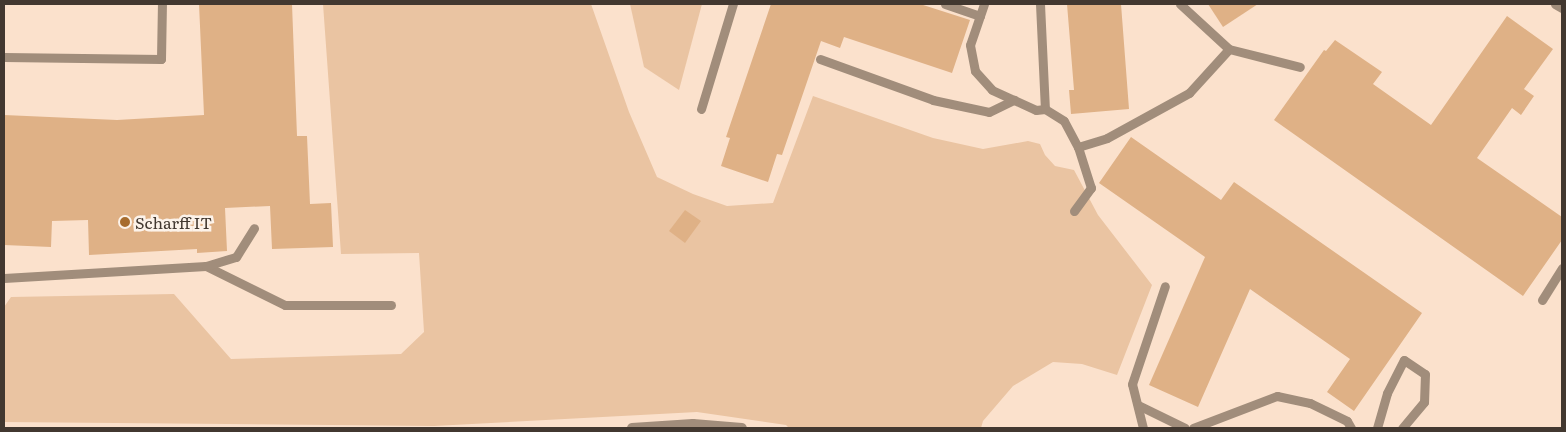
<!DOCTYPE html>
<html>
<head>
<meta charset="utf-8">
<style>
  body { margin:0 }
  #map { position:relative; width:1566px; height:432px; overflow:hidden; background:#fbe1cc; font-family:Literata,serif }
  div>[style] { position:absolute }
  .green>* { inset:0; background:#eac4a2 }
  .building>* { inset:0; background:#dfb186 }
  .lane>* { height:9px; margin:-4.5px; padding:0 4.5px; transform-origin:4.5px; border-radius:4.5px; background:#a18d7b }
  .street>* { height:10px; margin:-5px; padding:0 5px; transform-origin:5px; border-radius:5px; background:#a18d7b }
  .dots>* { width:14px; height:14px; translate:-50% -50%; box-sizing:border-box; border:2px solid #fcf2e9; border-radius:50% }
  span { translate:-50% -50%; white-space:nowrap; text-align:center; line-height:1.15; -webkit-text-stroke:5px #fcf2e9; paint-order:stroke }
  .poi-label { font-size:16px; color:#423830 }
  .left { translate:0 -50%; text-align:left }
  .frame { position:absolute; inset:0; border:5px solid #423830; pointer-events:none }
</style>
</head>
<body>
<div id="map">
  <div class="green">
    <i style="clip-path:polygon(323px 4px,591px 4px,629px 112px,657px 177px,693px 194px,727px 206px,773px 203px,813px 96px,933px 138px,983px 149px,1028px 141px,1040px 144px,1045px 155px,1055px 166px,1074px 170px,1098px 215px,1152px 285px,1117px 375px,1082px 364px,1053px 362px,1013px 386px,983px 421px,981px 428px,789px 428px,786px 425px,697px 412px,434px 426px,4px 422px,4px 307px,11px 297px,174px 294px,231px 359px,401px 354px,424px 332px,419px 253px,341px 254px)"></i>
    <i style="clip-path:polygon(630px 4px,702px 4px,679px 90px,644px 67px)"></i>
  </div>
  <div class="building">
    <i style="clip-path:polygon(199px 4px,292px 4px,297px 136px,307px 136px,310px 204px,331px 203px,333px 247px,272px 249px,270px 206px,225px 208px,227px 251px,197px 253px,197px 249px,89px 255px,88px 220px,52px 221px,51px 247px,4px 245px,4px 115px,117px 120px,204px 115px)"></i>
    <i style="clip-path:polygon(771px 4px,920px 4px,970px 20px,952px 73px,844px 37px,840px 48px,821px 41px,782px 155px,777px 154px,768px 182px,721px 166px,730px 138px,726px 137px)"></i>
    <i style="clip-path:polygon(1067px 4px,1121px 4px,1129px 109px,1071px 114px,1069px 90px,1074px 90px)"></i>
    <i style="clip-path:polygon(1208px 4px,1258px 4px,1223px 27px)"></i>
    <i style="clip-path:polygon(1507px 16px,1553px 49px,1524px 89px,1534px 96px,1521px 115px,1512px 108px,1477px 158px,1562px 217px,1562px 240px,1523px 296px,1274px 120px,1324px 50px,1326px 51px,1335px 40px,1382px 72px,1373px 84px,1431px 125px)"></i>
    <i style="clip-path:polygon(1131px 137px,1221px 200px,1234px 182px,1422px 313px,1354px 411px,1327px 392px,1350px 359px,1250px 289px,1198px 407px,1149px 385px,1205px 257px,1099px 183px)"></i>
    <i style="clip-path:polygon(685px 210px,701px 221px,685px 243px,669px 231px)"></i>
  </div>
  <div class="lane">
    <i style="left:945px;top:4px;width:37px;rotate:19deg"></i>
    <i style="left:984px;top:4px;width:43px;rotate:108.9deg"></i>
    <i style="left:970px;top:45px;width:26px;rotate:79deg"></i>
    <i style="left:975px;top:71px;width:25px;rotate:48deg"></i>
    <i style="left:992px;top:90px;width:48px;rotate:24.4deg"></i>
    <i style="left:1036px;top:110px;width:9px;rotate:-6deg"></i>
    <i style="left:1040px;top:4px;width:105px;rotate:87.3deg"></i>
    <i style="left:1045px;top:109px;width:22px;rotate:32deg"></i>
    <i style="left:1064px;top:121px;width:30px;rotate:62deg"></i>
    <i style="left:1078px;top:147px;width:30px;rotate:-17deg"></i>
    <i style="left:1107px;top:138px;width:94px;rotate:-28.8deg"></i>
    <i style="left:1189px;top:93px;width:59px;rotate:-47.7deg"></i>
    <i style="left:1180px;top:4px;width:67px;rotate:42.6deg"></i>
    <i style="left:1229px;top:49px;width:73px;rotate:14.2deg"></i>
    <i style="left:1555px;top:4px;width:8px;rotate:30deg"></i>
    <i style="left:4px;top:57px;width:157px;rotate:0.7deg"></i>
    <i style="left:161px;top:59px;width:55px;rotate:-89deg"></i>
    <i style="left:820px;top:59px;width:120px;rotate:19.9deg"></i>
    <i style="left:933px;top:100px;width:57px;rotate:12.1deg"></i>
    <i style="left:989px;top:112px;width:28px;rotate:-26deg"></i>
    <i style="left:701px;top:109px;width:110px;rotate:-73.1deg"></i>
    <i style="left:1074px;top:211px;width:29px;rotate:-54deg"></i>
    <i style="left:1091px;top:188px;width:43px;rotate:-107.6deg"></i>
    <i style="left:206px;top:266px;width:88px;rotate:26.3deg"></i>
    <i style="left:285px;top:305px;width:106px"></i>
    <i style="left:4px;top:278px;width:202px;rotate:-3.4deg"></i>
    <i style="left:206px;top:266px;width:31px;rotate:-17deg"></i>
    <i style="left:236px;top:257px;width:34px;rotate:-58deg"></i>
    <i style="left:1542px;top:300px;width:38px;rotate:-58deg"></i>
    <i style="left:1138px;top:405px;width:52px;rotate:26.1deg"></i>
    <i style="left:1143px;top:428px;width:45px;rotate:-104deg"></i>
    <i style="left:1132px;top:384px;width:103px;rotate:-71.4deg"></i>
    <i style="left:1193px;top:428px;width:90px;rotate:-20.9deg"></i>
    <i style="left:1277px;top:396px;width:34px;rotate:12deg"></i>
    <i style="left:1310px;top:403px;width:41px;rotate:25.9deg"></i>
    <i style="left:1347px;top:421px;width:8px;rotate:60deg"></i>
    <i style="left:1377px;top:428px;width:36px;rotate:-74deg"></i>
    <i style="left:1387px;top:393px;width:37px;rotate:-63deg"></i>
    <i style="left:1404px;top:360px;width:25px;rotate:34deg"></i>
    <i style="left:1425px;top:374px;width:28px;rotate:92deg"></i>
    <i style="left:1424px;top:402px;width:34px;rotate:130deg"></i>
  </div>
  <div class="street">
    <i style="left:632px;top:428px;width:61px;rotate:-3.8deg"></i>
    <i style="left:693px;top:424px;width:49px;rotate:4.7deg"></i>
  </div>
  <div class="dots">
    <i style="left:125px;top:222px;background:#a76c2e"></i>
  </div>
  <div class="poi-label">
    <span class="left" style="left:135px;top:222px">Scharff IT</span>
  </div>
  <div class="frame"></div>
</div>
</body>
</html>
